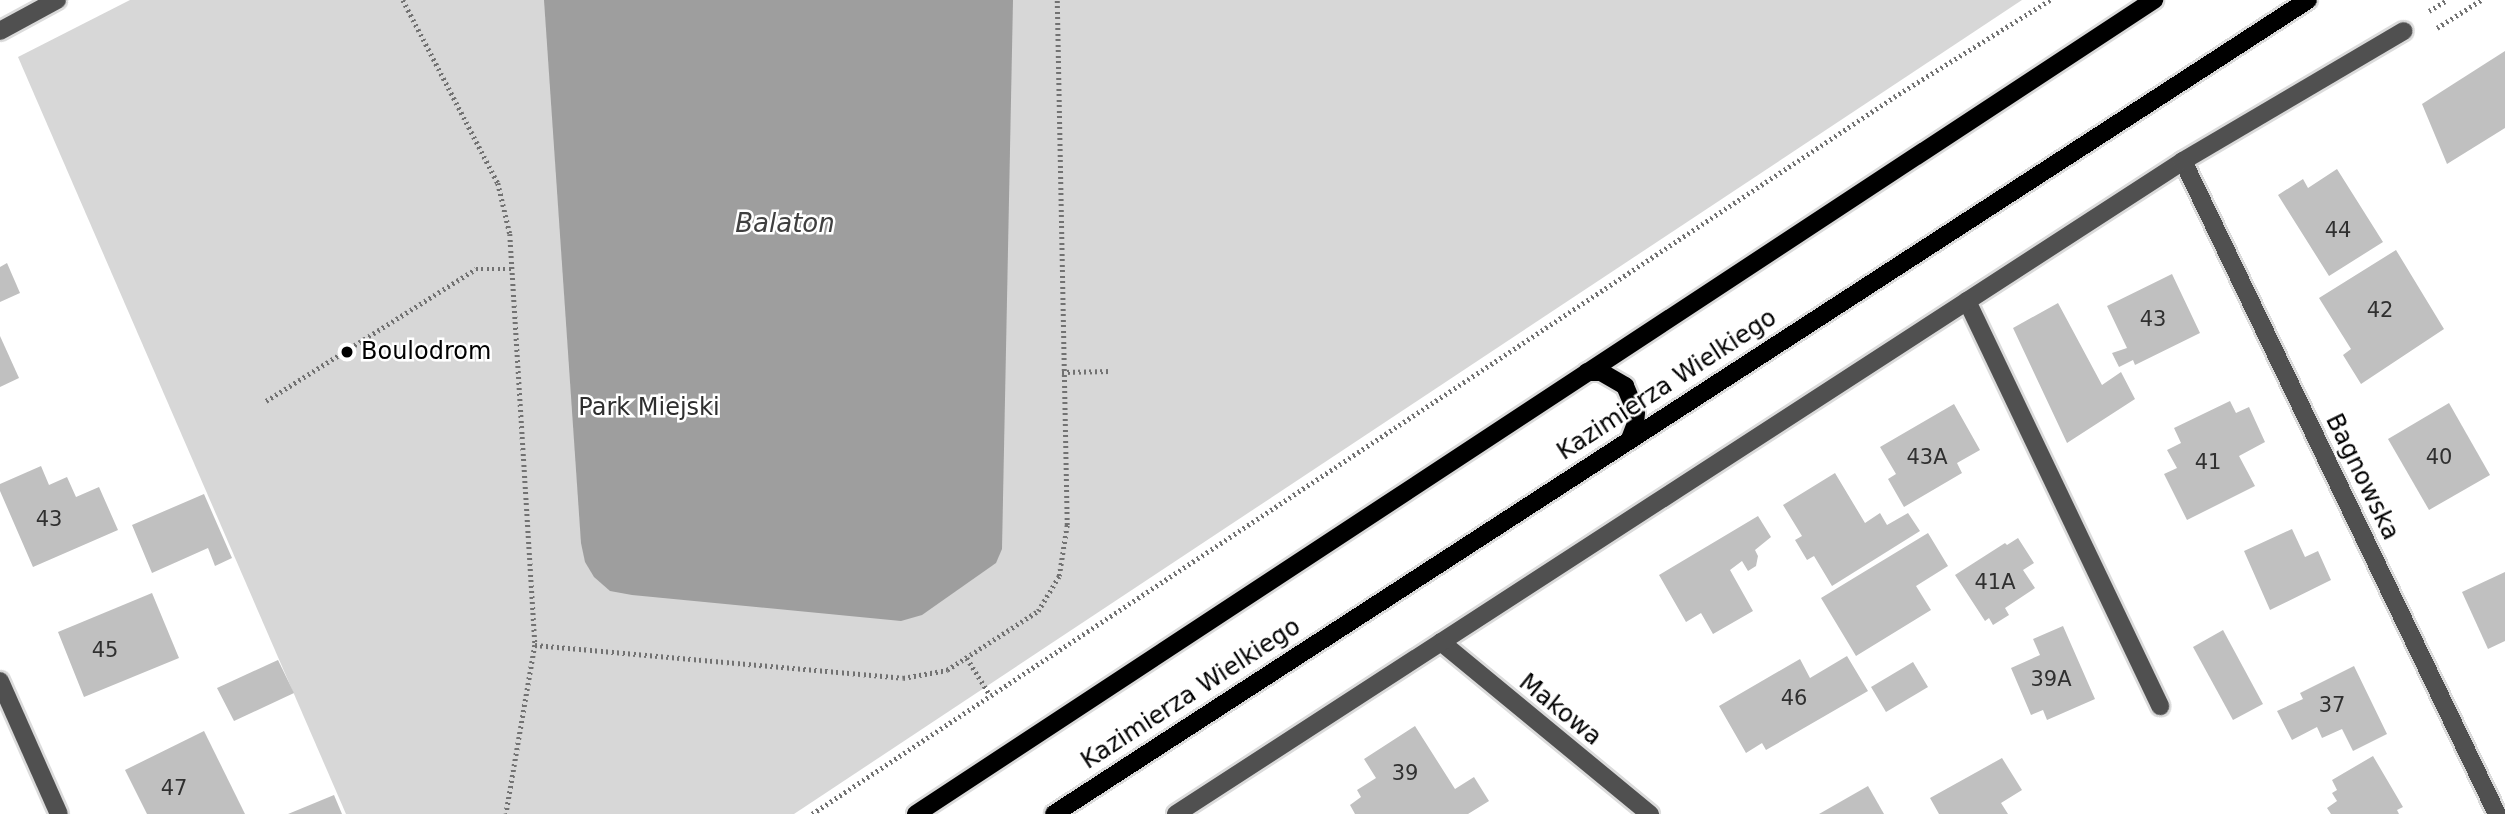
<!DOCTYPE html>
<html>
<head>
<meta charset="utf-8">
<style>
  body { margin:0 }
  #map { position:relative; width:2505px; height:814px; overflow:hidden; background:#fff; font-family:"DejaVu Sans",sans-serif }
  div>[style] { position:absolute }
  .green>* { inset:0; background:#d7d7d7 }
  .water>* { inset:0; background:#9e9e9e }
  .building>* { inset:0; background:#c0c0c0 }
  .path>* { height:4.5px; margin-top:-2.25px; transform-origin:0; background:repeating-linear-gradient(90deg,#727272 0 2px,transparent 0 5.5px) }
  .roads { filter:drop-shadow(2px 0 #dbdbdb) drop-shadow(-2px 0 #dbdbdb) drop-shadow(0 2px #dbdbdb) drop-shadow(0 -2px #dbdbdb) }
  .minor>* { height:18px; margin:-9px; padding:0 9px; transform-origin:9px; border-radius:9px; background:#505050 }
  .major>* { height:18px; margin:-9px; padding:0 9px; transform-origin:9px; border-radius:9px; background:#000 }
  .dots>* { width:19px; height:19px; translate:-50% -50%; box-sizing:border-box; border:4px solid #fff; border-radius:50% }
  span { translate:-50% -50%; white-space:nowrap; text-align:center; line-height:1.15; -webkit-text-stroke:5px #fff; paint-order:stroke }
  .number-label { font-size:21px; color:#303030 }
  .number-label span { -webkit-text-stroke-width:0 }
  .poi-label { font-size:24px; color:#000 }
  .left { translate:0 -50%; text-align:left }
  .street-label { font-size:24px; color:#000 }
  .park-label { font-size:24px; color:#2e2e2e }
  .water-label { font-size:26px; color:#3f3f3f; font-style:italic }
</style>
</head>
<body>
<div id="map">
  <div class="green">
    <i style="clip-path:polygon(130px 0,2022px 0,794px 814px,346px 814px,18px 57px)"></i>
  </div>
  <div class="water">
    <i style="clip-path:polygon(544px 0,1013px 0,1002px 549px,996px 563px,922px 615px,901px 621px,632px 595px,610px 591px,594px 577px,585px 562px,581px 543px)"></i>
  </div>
  <div class="building">
    <i style="clip-path:polygon(2505px 51px,2505px 128px,2447px 164px,2422px 104px)"></i>
    <i style="clip-path:polygon(2337px 169px,2383px 242px,2329px 276px,2278px 195px,2303px 179px,2308px 188px)"></i>
    <i style="clip-path:polygon(2396px 250px,2444px 329px,2361px 384px,2343px 355px,2351px 349px,2319px 298px)"></i>
    <i style="clip-path:polygon(7px 263px,20px 293px,0 302px,0 267px)"></i>
    <i style="clip-path:polygon(2172px 274px,2200px 333px,2135px 365px,2133px 360px,2119px 367px,2112px 353px,2127px 348px,2107px 306px)"></i>
    <i style="clip-path:polygon(2058px 303px,2102px 385px,2121px 372px,2135px 399px,2067px 443px,2013px 328px)"></i>
    <i style="clip-path:polygon(0 336px,19px 378px,0 387px)"></i>
    <i style="clip-path:polygon(2230px 401px,2236px 413px,2249px 407px,2265px 442px,2239px 456px,2255px 486px,2187px 520px,2164px 474px,2177px 468px,2167px 450px,2181px 443px,2174px 428px)"></i>
    <i style="clip-path:polygon(2449px 403px,2490px 475px,2429px 510px,2388px 439px)"></i>
    <i style="clip-path:polygon(1954px 404px,1980px 450px,1957px 463px,1962px 473px,1904px 507px,1888px 479px,1896px 474px,1880px 447px)"></i>
    <i style="clip-path:polygon(41px 466px,49px 485px,67px 477px,76px 497px,99px 487px,118px 530px,33px 567px,0 491px,0 484px)"></i>
    <i style="clip-path:polygon(1835px 473px,1865px 523px,1880px 513px,1887px 525px,1908px 513px,1920px 531px,1832px 586px,1814px 556px,1807px 560px,1795px 540px,1802px 536px,1783px 505px)"></i>
    <i style="clip-path:polygon(204px 494px,232px 558px,215px 566px,208px 548px,152px 573px,132px 525px)"></i>
    <i style="clip-path:polygon(1758px 516px,1771px 537px,1755px 550px,1758px 556px,1756px 566px,1748px 571px,1742px 561px,1730px 570px,1753px 611px,1713px 634px,1701px 613px,1686px 622px,1659px 575px)"></i>
    <i style="clip-path:polygon(2292px 529px,2305px 557px,2318px 551px,2331px 580px,2270px 610px,2244px 551px)"></i>
    <i style="clip-path:polygon(1928px 533px,1948px 566px,1916px 586px,1931px 610px,1856px 656px,1821px 598px)"></i>
    <i style="clip-path:polygon(2018px 538px,2034px 563px,2023px 570px,2035px 588px,2005px 608px,2009px 615px,1993px 625px,1989px 618px,1985px 621px,1955px 575px,2005px 543px,2007px 545px)"></i>
    <i style="clip-path:polygon(2505px 572px,2505px 641px,2488px 649px,2462px 592px)"></i>
    <i style="clip-path:polygon(152px 593px,179px 658px,84px 697px,58px 632px)"></i>
    <i style="clip-path:polygon(2063px 626px,2095px 699px,2047px 720px,2043px 710px,2031px 715px,2011px 668px,2040px 655px,2033px 639px)"></i>
    <i style="clip-path:polygon(2223px 630px,2263px 704px,2233px 720px,2193px 647px)"></i>
    <i style="clip-path:polygon(1847px 656px,1868px 691px,1766px 750px,1762px 743px,1746px 753px,1719px 706px,1800px 659px,1810px 678px)"></i>
    <i style="clip-path:polygon(278px 660px,294px 693px,234px 721px,217px 688px)"></i>
    <i style="clip-path:polygon(1913px 662px,1928px 687px,1886px 712px,1871px 687px)"></i>
    <i style="clip-path:polygon(2354px 666px,2387px 734px,2353px 751px,2342px 729px,2322px 738px,2317px 727px,2292px 740px,2277px 711px,2303px 699px,2300px 693px)"></i>
    <i style="clip-path:polygon(1415px 726px,1455px 789px,1474px 777px,1489px 801px,1468px 814px,1355px 814px,1350px 805px,1361px 797px,1357px 790px,1376px 778px,1364px 759px)"></i>
    <i style="clip-path:polygon(204px 731px,245px 814px,147px 814px,125px 770px)"></i>
    <i style="clip-path:polygon(2373px 756px,2403px 807px,2397px 810px,2399px 814px,2331px 814px,2327px 808px,2337px 801px,2332px 793px,2337px 790px,2332px 780px)"></i>
    <i style="clip-path:polygon(2002px 758px,2022px 790px,2001px 803px,2008px 814px,1939px 814px,1930px 798px)"></i>
    <i style="clip-path:polygon(1868px 786px,1884px 814px,1819px 814px)"></i>
    <i style="clip-path:polygon(334px 795px,342px 814px,288px 814px)"></i>
  </div>
  <div class="path">
    <i style="left:403px;top:0;width:206px;rotate:62.6deg"></i>
    <i style="left:498px;top:183px;width:52px;rotate:76.8deg"></i>
    <i style="left:510px;top:234px;width:412px;rotate:86.5deg"></i>
    <i style="left:535px;top:645px;width:171px;rotate:99.7deg"></i>
    <i style="left:2429px;top:11px;width:21px;rotate:-31deg"></i>
    <i style="left:2437px;top:28px;width:52px;rotate:-32.5deg"></i>
    <i style="left:1062px;top:372px;width:49px;rotate:-1.2deg"></i>
    <i style="left:266px;top:401px;width:248px;rotate:-32.2deg"></i>
    <i style="left:476px;top:269px;width:36px"></i>
    <i style="left:535px;top:645px;width:369px;rotate:5.1deg"></i>
    <i style="left:903px;top:678px;width:45px;rotate:-10.3deg"></i>
    <i style="left:947px;top:670px;width:108px;rotate:-33deg"></i>
    <i style="left:1038px;top:611px;width:41px;rotate:-59deg"></i>
    <i style="left:1059px;top:576px;width:52px;rotate:-81.1deg"></i>
    <i style="left:1067px;top:525px;width:525px;rotate:-91.09deg"></i>
    <i style="left:967px;top:658px;width:44px;rotate:58.1deg"></i>
    <i style="left:812px;top:814px;width:1298px;rotate:-33.53deg"></i>
    <i style="left:1894px;top:97px;width:184px;rotate:-31.9deg"></i>
  </div>
  <div class="roads">
    <div class="minor">
      <i style="left:0;top:31px;width:65px;rotate:-28.5deg"></i>
      <i style="left:2183px;top:161px;width:725px;rotate:64.32deg"></i>
      <i style="left:1967px;top:301px;width:449px;rotate:64.5deg"></i>
      <i style="left:1441px;top:642px;width:271px;rotate:39.5deg"></i>
      <i style="left:0;top:681px;width:145px;rotate:66.1deg"></i>
      <i style="left:1176px;top:814px;width:1200px;rotate:-32.96deg"></i>
      <i style="left:2183px;top:161px;width:256px;rotate:-30.5deg"></i>
    </div>
    <div class="major">
      <i style="left:1587px;top:372px;width:14px"></i>
      <i style="left:1601px;top:372px;width:28px;rotate:30deg"></i>
      <i style="left:1625px;top:386px;width:28px;rotate:67deg"></i>
      <i style="left:1636px;top:412px;width:14px;rotate:94deg"></i>
      <i style="left:1635px;top:426px;width:14px;rotate:111deg"></i>
      <i style="left:916px;top:814px;width:1482px;rotate:-33.33deg"></i>
      <i style="left:1054px;top:814px;width:1495px;rotate:-32.99deg"></i>
    </div>
  </div>
  <div class="dots">
    <i style="left:347px;top:352px;background:#000"></i>
  </div>
  <div class="number-label">
    <span style="left:2338px;top:230px">44</span>
    <span style="left:2380px;top:310px">42</span>
    <span style="left:2153px;top:319px">43</span>
    <span style="left:1927px;top:457px">43A</span>
    <span style="left:2439px;top:457px">40</span>
    <span style="left:2208px;top:462px">41</span>
    <span style="left:49px;top:519px">43</span>
    <span style="left:1995px;top:582px">41A</span>
    <span style="left:105px;top:650px">45</span>
    <span style="left:2051px;top:679px">39A</span>
    <span style="left:1794px;top:698px">46</span>
    <span style="left:2332px;top:705px">37</span>
    <span style="left:1405px;top:773px">39</span>
    <span style="left:174px;top:788px">47</span>
  </div>
  <div class="poi-label">
    <span class="left" style="left:361px;top:352px">Boulodrom</span>
  </div>
  <div class="street-label">
    <span style="left:1667px;top:385px;rotate:-33deg">Kazimierza Wielkiego</span>
    <span style="left:2362px;top:477px;rotate:64deg">Bagnowska</span>
    <span style="left:1191px;top:694px;rotate:-33deg">Kazimierza Wielkiego</span>
    <span style="left:1560px;top:710px;rotate:39deg">Makowa</span>
  </div>
  <div class="park-label">
    <span style="left:649px;top:408px">Park Miejski</span>
  </div>
  <div class="water-label">
    <span style="left:785px;top:224px">Balaton</span>
  </div>
</div>
</body>
</html>
